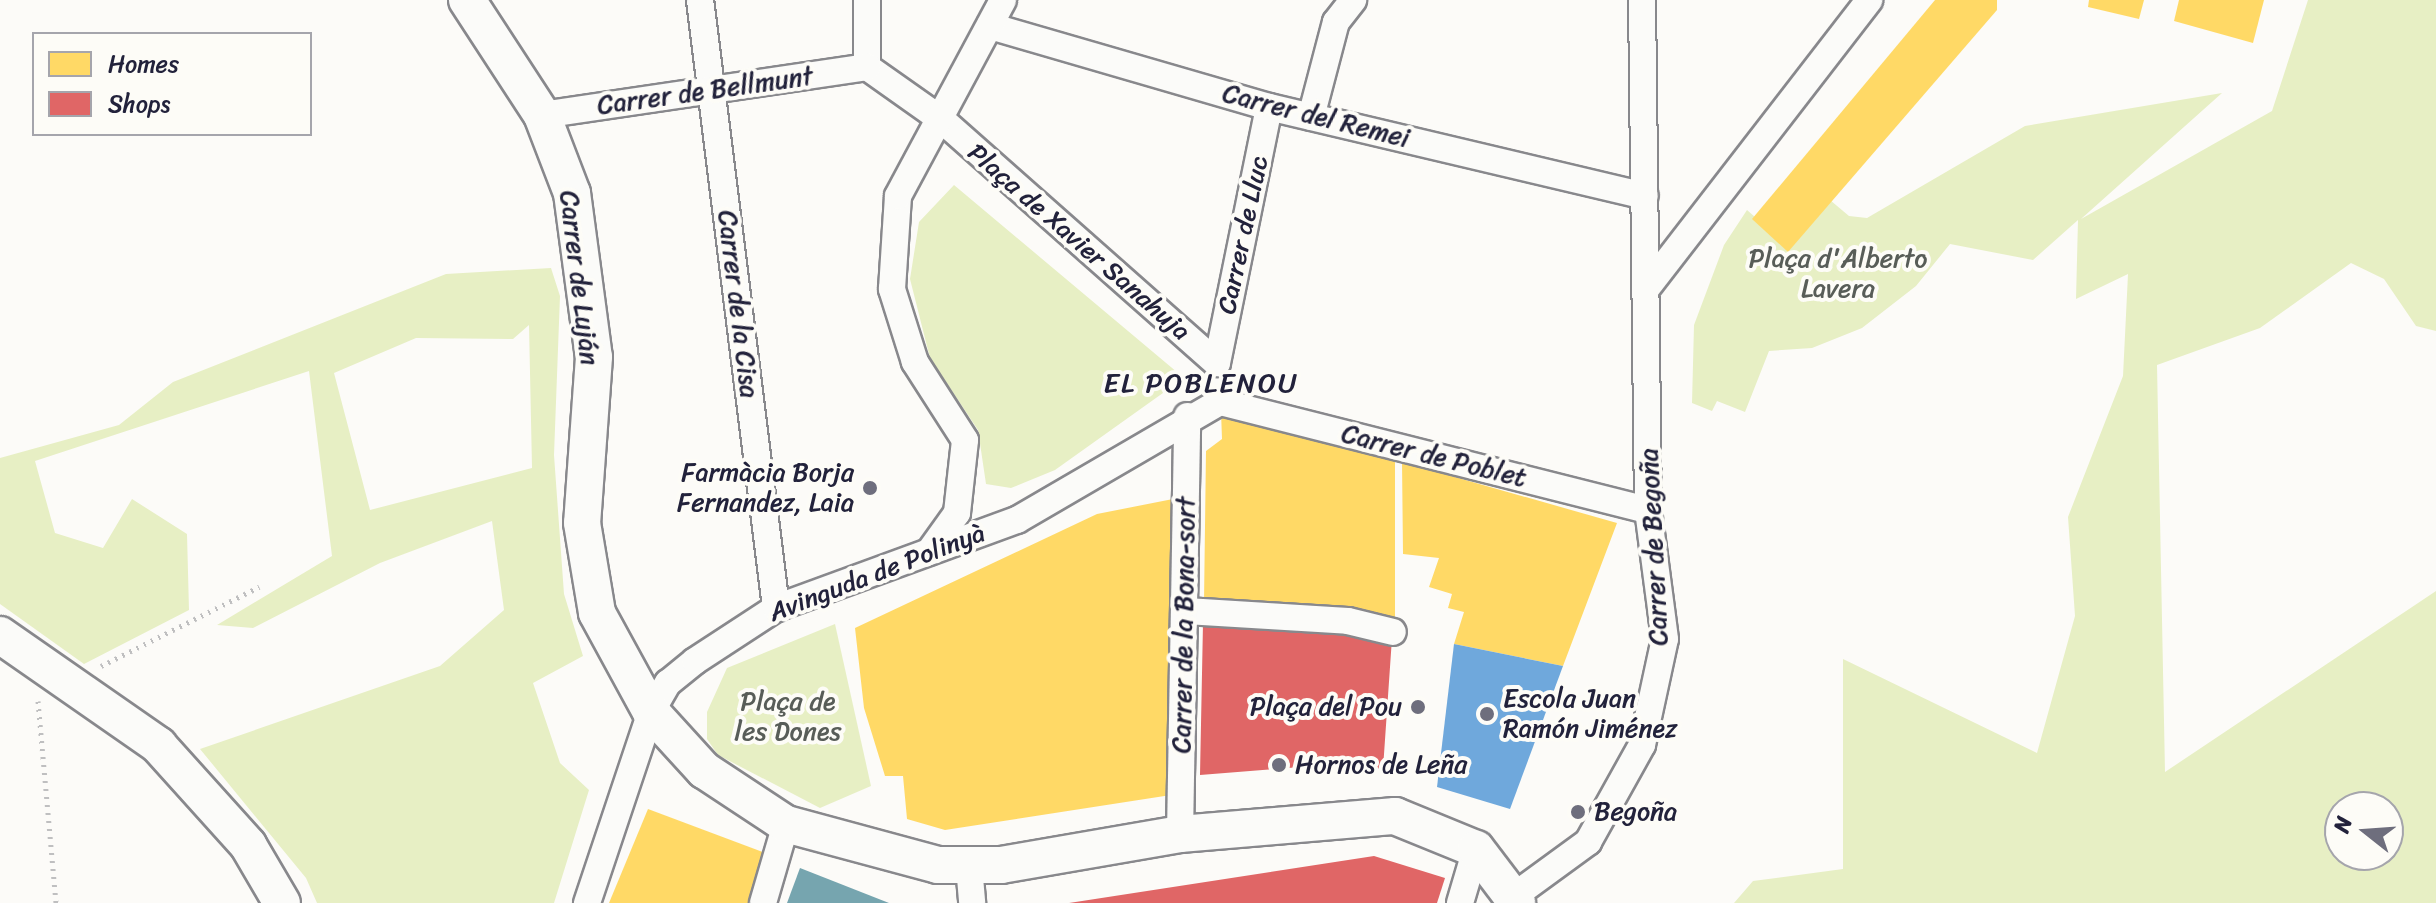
<!DOCTYPE html>
<html>
<head>
<meta charset="utf-8">
<style>
  body { margin:0 }
  #map { position:relative; width:2436px; height:903px; overflow:hidden; background:#fcfbf8; font-family:Sriracha,sans-serif }
  div>[style] { position:absolute }
  .green>* { inset:0; background:#e7efc4 }
  .homes>* { inset:0; background:#ffd966 }
  .shops>* { inset:0; background:#e06666 }
  .schools>* { inset:0; background:#6fa8dc }
  .public>* { inset:0; background:#76a5af }
  .path>* { height:5px; margin-top:-2.5px; transform-origin:0; background:repeating-linear-gradient(90deg,#bfbfc0 0 2px,transparent 0 8px) }
  .roads { filter:drop-shadow(2px 0 #88888c) drop-shadow(-2px 0 #88888c) drop-shadow(0 2px #88888c) drop-shadow(0 -2px #88888c) }
  .street>* { height:26px; margin:-13px; padding:0 13px; transform-origin:13px; border-radius:13px; background:#fbfbf9 }
  .secondary>* { height:36px; margin:-18px; padding:0 18px; transform-origin:18px; border-radius:18px; background:#fbfbf9 }
  .dots>* { width:22px; height:22px; translate:-50% -50%; box-sizing:border-box; border:4px solid #fdfcf7; border-radius:50% }
  span { translate:-50% -50%; white-space:nowrap; text-align:center; line-height:1.15; -webkit-text-stroke:8px #fdfcf7; paint-order:stroke }
  .street-label { font-size:26px; color:#22223b }
  .park-label { font-size:26px; color:#585d58 }
  .poi-label { font-size:26px; color:#22223b }
  .right { translate:-100% -50%; text-align:right }
  .left { translate:0 -50%; text-align:left }
  .neighbourhood-label { font-size:28px; color:#22223b; letter-spacing:2px }
  .legend { position:absolute; left:32px; top:32px; width:280px; height:104px; box-sizing:border-box; background:#fdfcf7; border:2px solid #a5a5ac; margin:0; padding:10px 14px; list-style:none; font-size:24px; color:#22223b }
  .legend li { display:flex; align-items:center; gap:16px; height:40px }
  .legend b { width:40px; border:2px solid #a5a5ac }
  .north { position:absolute; left:2324px; top:791px; width:80px; height:80px; box-sizing:border-box; background:#fdfcf7; border:2px solid #a5a5ac; border-radius:50%; rotate:287deg; font-size:22px; font-weight:700; line-height:32px; text-align:center; color:#22223b }
  .north::after { content:''; display:block; margin:auto; width:28px; height:36px; background:#6e6e7d; clip-path:polygon(50% 0,100% 100%,50% 72%,0 100%) }
</style>
</head>
<body>
<div id="map">
  <div class="green">
    <i style="clip-path:polygon(evenodd,2308px 0,2436px 0,2436px 331px,2416px 326px,2384px 279px,2351px 263px,2260px 328px,2157px 365px,2165px 772px,2436px 591px,2436px 903px,1734px 903px,1753px 881px,1843px 869px,1843px 659px,2037px 753px,2075px 616px,2068px 517px,2123px 376px,2128px 274px,2076px 299px,2078px 220px,2033px 260px,1950px 244px,1916px 286px,1862px 328px,1812px 348px,1769px 351px,1745px 412px,1717px 401px,1712px 411px,1692px 403px,1694px 325px,1724px 245px,1747px 210px,1755px 217px,1830px 200px,1849px 216px,1867px 218px,2025px 126px,2222px 93px,2081px 219px,2272px 111px,2308px 0,2340px 807px,2388px 807px,2388px 855px,2340px 855px,2340px 807px)"></i>
    <i style="clip-path:polygon(954px 185px,1184px 378px,1055px 470px,1011px 488px,986px 484px,978px 430px,930px 358px,910px 279px,919px 222px)"></i>
    <i style="clip-path:polygon(evenodd,551px 268px,560px 296px,554px 455px,564px 594px,583px 656px,533px 683px,560px 763px,589px 790px,554px 903px,317px 903px,306px 878px,200px 749px,440px 666px,504px 610px,492px 521px,380px 563px,253px 628px,217px 625px,332px 556px,309px 371px,35px 461px,55px 533px,103px 548px,132px 499px,187px 534px,189px 610px,84px 664px,0 604px,0 458px,119px 425px,173px 382px,446px 274px,551px 268px,529px 325px,532px 468px,370px 510px,334px 373px,416px 338px,513px 339px,529px 325px)"></i>
    <i style="clip-path:polygon(835px 624px,871px 786px,820px 808px,718px 755px,707px 739px,707px 712px,727px 668px)"></i>
  </div>
  <div class="homes">
    <i style="clip-path:polygon(1935px 0,1997px 0,1997px 10px,1788px 252px,1752px 219px)"></i>
    <i style="clip-path:polygon(2089px 0,2144px 0,2139px 19px,2088px 7px)"></i>
    <i style="clip-path:polygon(2179px 0,2264px 0,2253px 43px,2174px 21px)"></i>
    <i style="clip-path:polygon(1221px 412px,1395px 459px,1395px 619px,1204px 602px,1206px 451px,1222px 439px)"></i>
    <i style="clip-path:polygon(1402px 462px,1617px 523px,1563px 666px,1454px 644px,1464px 612px,1448px 608px,1452px 594px,1429px 587px,1439px 558px,1403px 554px)"></i>
    <i style="clip-path:polygon(1173px 499px,1171px 795px,945px 830px,907px 819px,903px 776px,885px 776px,864px 708px,855px 628px,1097px 514px)"></i>
    <i style="clip-path:polygon(648px 809px,771px 855px,755px 903px,609px 903px)"></i>
  </div>
  <div class="shops">
    <i style="clip-path:polygon(1203px 623px,1392px 638px,1383px 769px,1337px 764px,1200px 775px)"></i>
    <i style="clip-path:polygon(1374px 856px,1445px 878px,1437px 903px,1069px 903px)"></i>
  </div>
  <div class="schools">
    <i style="clip-path:polygon(1454px 644px,1563px 666px,1510px 809px,1437px 787px)"></i>
  </div>
  <div class="public">
    <i style="clip-path:polygon(800px 868px,889px 903px,787px 903px)"></i>
  </div>
  <div class="path">
    <i style="left:101px;top:666px;width:177px;rotate:-26.6deg"></i>
    <i style="left:38px;top:701px;width:203px;rotate:84.9deg"></i>
  </div>
  <div class="roads">
    <div class="street">
      <i style="left:700px;top:0;width:613px;rotate:82.87deg"></i>
      <i style="left:990px;top:26px;width:291px;rotate:16.2deg"></i>
      <i style="left:1269px;top:107px;width:386px;rotate:13.3deg"></i>
      <i style="left:867px;top:67px;width:92px;rotate:35.2deg"></i>
      <i style="left:942px;top:120px;width:367px;rotate:41.5deg"></i>
      <i style="left:1217px;top:363px;width:261px;rotate:-78.5deg"></i>
      <i style="left:867px;top:67px;width:67px;rotate:-90deg"></i>
      <i style="left:542px;top:115px;width:329px;rotate:-8.4deg"></i>
      <i style="left:1311px;top:117px;width:98px;rotate:-75.3deg"></i>
      <i style="left:1336px;top:22px;width:28px;rotate:-52deg"></i>
      <i style="left:1646px;top:289px;width:365px;rotate:-52.3deg"></i>
      <i style="left:929px;top:552px;width:48px;rotate:-54.3deg"></i>
      <i style="left:957px;top:513px;width:73px;rotate:-83.7deg"></i>
      <i style="left:965px;top:440px;width:93px;rotate:-122.7deg"></i>
      <i style="left:915px;top:362px;width:77px;rotate:-107.5deg"></i>
      <i style="left:892px;top:289px;width:93px;rotate:-86.3deg"></i>
      <i style="left:898px;top:196px;width:222px;rotate:-61.8deg"></i>
      <i style="left:1186px;top:611px;width:162px;rotate:3.5deg"></i>
      <i style="left:1348px;top:621px;width:46px;rotate:13.7deg"></i>
      <i style="left:1180px;top:834px;width:418px;rotate:-89deg"></i>
      <i style="left:969px;top:866px;width:37px;rotate:85deg"></i>
      <i style="left:1514px;top:896px;width:92px;rotate:-36.1deg"></i>
      <i style="left:1588px;top:842px;width:111px;rotate:-60.9deg"></i>
      <i style="left:1642px;top:745px;width:108px;rotate:-77.8deg"></i>
      <i style="left:1665px;top:639px;width:130px;rotate:-97.5deg"></i>
      <i style="left:1648px;top:510px;width:510px;rotate:-90.67deg"></i>
      <i style="left:587px;top:903px;width:201px;rotate:-71.5deg"></i>
      <i style="left:651px;top:712px;width:34px;rotate:-60deg"></i>
      <i style="left:668px;top:683px;width:35px;rotate:-39deg"></i>
      <i style="left:695px;top:661px;width:97px;rotate:-33.2deg"></i>
      <i style="left:776px;top:608px;width:257px;rotate:-20.1deg"></i>
      <i style="left:1017px;top:520px;width:235px;rotate:-30.2deg"></i>
      <i style="left:1220px;top:402px;width:441px;rotate:14.2deg"></i>
      <i style="left:763px;top:903px;width:82px;rotate:-73.8deg"></i>
      <i style="left:1460px;top:903px;width:56px;rotate:-73.5deg"></i>
    </div>
    <div class="secondary">
      <i style="left:467px;top:0;width:137px;rotate:56.9deg"></i>
      <i style="left:542px;top:115px;width:84px;rotate:69deg"></i>
      <i style="left:572px;top:193px;width:165px;rotate:82.4deg"></i>
      <i style="left:594px;top:357px;width:166px;rotate:94.1deg"></i>
      <i style="left:582px;top:523px;width:91px;rotate:80.5deg"></i>
      <i style="left:597px;top:613px;width:113px;rotate:61.4deg"></i>
      <i style="left:651px;top:712px;width:79px;rotate:47.6deg"></i>
      <i style="left:704px;top:770px;width:98px;rotate:33.4deg"></i>
      <i style="left:786px;top:824px;width:157px;rotate:15.1deg"></i>
      <i style="left:938px;top:865px;width:63px"></i>
      <i style="left:1001px;top:865px;width:182px;rotate:-9.8deg"></i>
      <i style="left:1180px;top:834px;width:216px;rotate:-4.8deg"></i>
      <i style="left:1395px;top:816px;width:87px;rotate:22.2deg"></i>
      <i style="left:1476px;top:849px;width:68px;rotate:52.8deg"></i>
      <i style="left:0;top:635px;width:193px;rotate:34.8deg"></i>
      <i style="left:158px;top:745px;width:135px;rotate:48deg"></i>
      <i style="left:248px;top:845px;width:67px;rotate:59.6deg"></i>
    </div>
  </div>
  <div class="dots">
    <i style="left:870px;top:488px;background:#6e6e7d"></i>
    <i style="left:1418px;top:707px;background:#6e6e7d"></i>
    <i style="left:1487px;top:714px;background:#6e6e7d"></i>
    <i style="left:1279px;top:765px;background:#6e6e7d"></i>
    <i style="left:1578px;top:812px;background:#6e6e7d"></i>
  </div>
  <div class="street-label">
    <span style="left:705px;top:91px;rotate:-8deg">Carrer de Bellmunt</span>
    <span style="left:1316px;top:116px;rotate:14deg">Carrer del Remei</span>
    <span style="left:1243px;top:235px;rotate:-78deg">Carrer de Lluc</span>
    <span style="left:1079px;top:242px;rotate:41deg">Plaça de Xavier Sanahuja</span>
    <span style="left:579px;top:278px;rotate:83deg">Carrer de Luján</span>
    <span style="left:738px;top:304px;rotate:83deg">Carrer de la Cisa</span>
    <span style="left:1434px;top:456px;rotate:14deg">Carrer de Poblet</span>
    <span style="left:1654px;top:547px;rotate:-93deg">Carrer de Begoña</span>
    <span style="left:877px;top:573px;rotate:-21deg">Avinguda de Polinyà</span>
    <span style="left:1184px;top:625px;rotate:-89deg">Carrer de la Bona-sort</span>
  </div>
  <div class="park-label">
    <span style="left:1838px;top:274px">Plaça d'Alberto<br>Lavera</span>
    <span style="left:788px;top:717px">Plaça de<br>les Dones</span>
  </div>
  <div class="poi-label">
    <span class="right" style="left:854px;top:488px">Farmàcia Borja<br>Fernandez, Laia</span>
    <span class="left" style="left:1503px;top:714px">Escola Juan<br>Ramón Jiménez</span>
    <span class="right" style="left:1402px;top:707px">Plaça del Pou</span>
    <span class="left" style="left:1295px;top:765px">Hornos de Leña</span>
    <span class="left" style="left:1594px;top:812px">Begoña</span>
  </div>
  <div class="neighbourhood-label">
    <span style="left:1201px;top:383px">EL POBLENOU</span>
  </div>
  <ul class="legend">
  <li><b style="height:22px;background:#ffd966"></b>Homes</li>
  <li><b style="height:22px;background:#e06666"></b>Shops</li>
  </ul>
  <div class="north">N</div>
</div>
</body>
</html>
